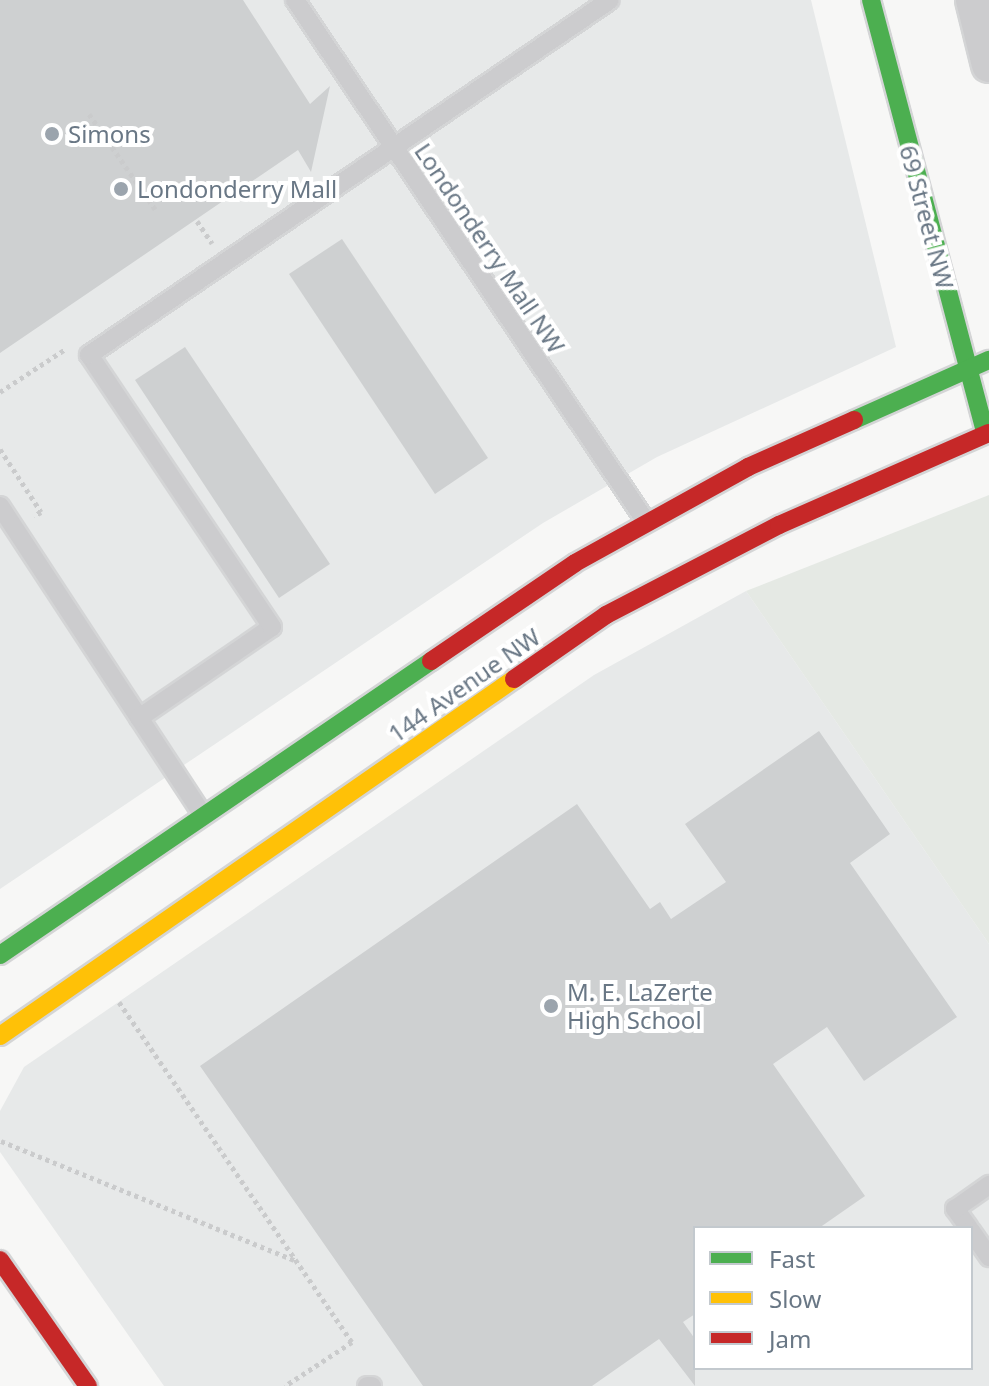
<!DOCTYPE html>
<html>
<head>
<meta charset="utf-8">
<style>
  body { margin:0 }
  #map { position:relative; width:989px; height:1386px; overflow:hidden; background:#f7f7f6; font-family:"Noto Sans",sans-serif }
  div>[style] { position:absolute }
  .built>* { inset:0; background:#e7e9e9 }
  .green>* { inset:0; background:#e5e9e4 }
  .building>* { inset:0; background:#ced0d1 }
  .path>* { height:5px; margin-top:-2.5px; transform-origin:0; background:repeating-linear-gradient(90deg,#cacbcc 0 4px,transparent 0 8px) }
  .roads { filter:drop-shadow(2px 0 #d4d5d6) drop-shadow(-2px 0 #d4d5d6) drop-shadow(0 2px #d4d5d6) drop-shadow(0 -2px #d4d5d6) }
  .lane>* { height:18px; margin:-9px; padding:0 9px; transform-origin:9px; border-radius:9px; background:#ccccce }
  .street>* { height:34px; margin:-17px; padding:0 17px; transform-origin:17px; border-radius:17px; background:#ccccce }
  .fast>* { height:18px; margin:-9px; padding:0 9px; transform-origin:9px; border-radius:9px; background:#4caf50 }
  .slow>* { height:18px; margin:-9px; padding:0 9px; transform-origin:9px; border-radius:9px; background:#ffc107 }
  .jam>* { height:18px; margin:-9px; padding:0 9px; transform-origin:9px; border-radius:9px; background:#c62828 }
  .dots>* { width:22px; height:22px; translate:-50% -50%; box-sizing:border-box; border:4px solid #fff; border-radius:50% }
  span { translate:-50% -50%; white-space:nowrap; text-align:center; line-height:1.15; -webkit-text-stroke:8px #fff; paint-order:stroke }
  .poi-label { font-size:24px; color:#697785 }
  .left { translate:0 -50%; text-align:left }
  .street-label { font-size:24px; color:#697785 }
  .legend { position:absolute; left:693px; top:1226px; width:280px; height:144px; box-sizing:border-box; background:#fff; border:2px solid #c3c9ce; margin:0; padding:10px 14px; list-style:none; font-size:24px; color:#697785 }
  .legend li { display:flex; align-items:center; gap:16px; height:40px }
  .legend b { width:40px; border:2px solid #c3c9ce }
</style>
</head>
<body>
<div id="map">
  <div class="built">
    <i style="clip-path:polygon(0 0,811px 0,896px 347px,657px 457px,543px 523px,0 889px)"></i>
    <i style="clip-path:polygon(evenodd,746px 591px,989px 944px,989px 1386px,164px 1386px,0 1152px,0 1111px,24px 1067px,594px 675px,746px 591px,695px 1228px,971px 1228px,971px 1368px,695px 1368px,695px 1228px)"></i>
  </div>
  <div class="green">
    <i style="clip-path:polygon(989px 495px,989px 944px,746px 591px)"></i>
  </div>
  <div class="building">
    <i style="clip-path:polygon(0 0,243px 0,310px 104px,330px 86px,311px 172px,298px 150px,0 353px)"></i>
    <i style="clip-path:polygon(342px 239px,488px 458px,435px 494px,289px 274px)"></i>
    <i style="clip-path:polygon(185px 347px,330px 564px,279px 598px,135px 380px)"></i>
    <i style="clip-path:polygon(819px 731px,890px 834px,850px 863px,957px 1017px,864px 1081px,827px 1027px,773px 1064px,865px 1196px,819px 1228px,695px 1228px,695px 1314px,683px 1322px,695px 1339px,695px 1386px,659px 1339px,592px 1386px,423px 1386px,200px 1066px,577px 804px,650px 909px,660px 902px,671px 919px,726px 882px,685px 824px)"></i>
  </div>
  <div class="path">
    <i style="left:89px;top:114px;width:116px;rotate:55.2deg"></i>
    <i style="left:197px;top:221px;width:27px;rotate:56deg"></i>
    <i style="left:0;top:392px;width:77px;rotate:-33.3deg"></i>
    <i style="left:0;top:449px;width:75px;rotate:56.9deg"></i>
    <i style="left:41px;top:512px;width:8px;rotate:150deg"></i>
    <i style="left:119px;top:1002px;width:412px;rotate:55.6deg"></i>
    <i style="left:352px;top:1342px;width:80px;rotate:146.7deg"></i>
    <i style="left:1px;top:1141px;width:319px;rotate:22.1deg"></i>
  </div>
  <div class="roads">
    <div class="lane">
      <i style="left:295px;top:0;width:630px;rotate:56.06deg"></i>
      <i style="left:0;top:506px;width:368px;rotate:56.7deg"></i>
      <i style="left:139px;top:718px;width:161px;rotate:-34.4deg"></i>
      <i style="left:272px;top:627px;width:328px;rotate:-123.9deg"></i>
      <i style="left:89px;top:355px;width:630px;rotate:-34.27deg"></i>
      <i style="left:969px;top:1228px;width:24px;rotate:-126deg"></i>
      <i style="left:955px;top:1209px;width:42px;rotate:-35.2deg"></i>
      <i style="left:971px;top:1231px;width:32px;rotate:55deg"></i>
      <i style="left:367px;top:1386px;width:5px"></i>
    </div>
    <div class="street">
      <i style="left:973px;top:0;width:67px;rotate:76.2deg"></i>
    </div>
    <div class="fast">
      <i style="left:871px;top:0;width:449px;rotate:75.2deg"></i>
      <i style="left:854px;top:420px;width:148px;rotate:-24deg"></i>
      <i style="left:0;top:955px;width:522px;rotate:-34.3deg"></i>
    </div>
    <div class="slow">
      <i style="left:0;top:1036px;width:626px;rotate:-34.78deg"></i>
    </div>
    <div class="jam">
      <i style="left:431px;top:661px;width:174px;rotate:-34.2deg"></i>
      <i style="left:575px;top:563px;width:198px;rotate:-29deg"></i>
      <i style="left:748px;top:467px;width:116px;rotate:-23.9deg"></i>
      <i style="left:514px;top:679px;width:112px;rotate:-34.8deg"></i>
      <i style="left:606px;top:615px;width:195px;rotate:-27.5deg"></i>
      <i style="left:779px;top:525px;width:229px;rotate:-23.7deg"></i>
      <i style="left:0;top:1260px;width:154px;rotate:55.1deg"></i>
    </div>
  </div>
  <div class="dots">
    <i style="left:52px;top:134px;background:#9ba4ad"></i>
    <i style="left:121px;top:189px;background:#9ba4ad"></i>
    <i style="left:551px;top:1006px;background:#9ba4ad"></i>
  </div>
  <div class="poi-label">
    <span class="left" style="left:68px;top:134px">Simons</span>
    <span class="left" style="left:137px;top:189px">Londonderry Mall</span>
    <span class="left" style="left:567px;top:1006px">M. E. LaZerte<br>High School</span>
  </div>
  <div class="street-label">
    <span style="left:927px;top:217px;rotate:75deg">69 Street NW</span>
    <span style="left:490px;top:248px;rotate:56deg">Londonderry Mall NW</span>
    <span style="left:464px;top:685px;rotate:-35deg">144 Avenue NW</span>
  </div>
  <ul class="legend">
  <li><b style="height:10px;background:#4caf50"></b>Fast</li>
  <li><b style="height:10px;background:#ffc107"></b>Slow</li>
  <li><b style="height:10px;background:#c62828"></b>Jam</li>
  </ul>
</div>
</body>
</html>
